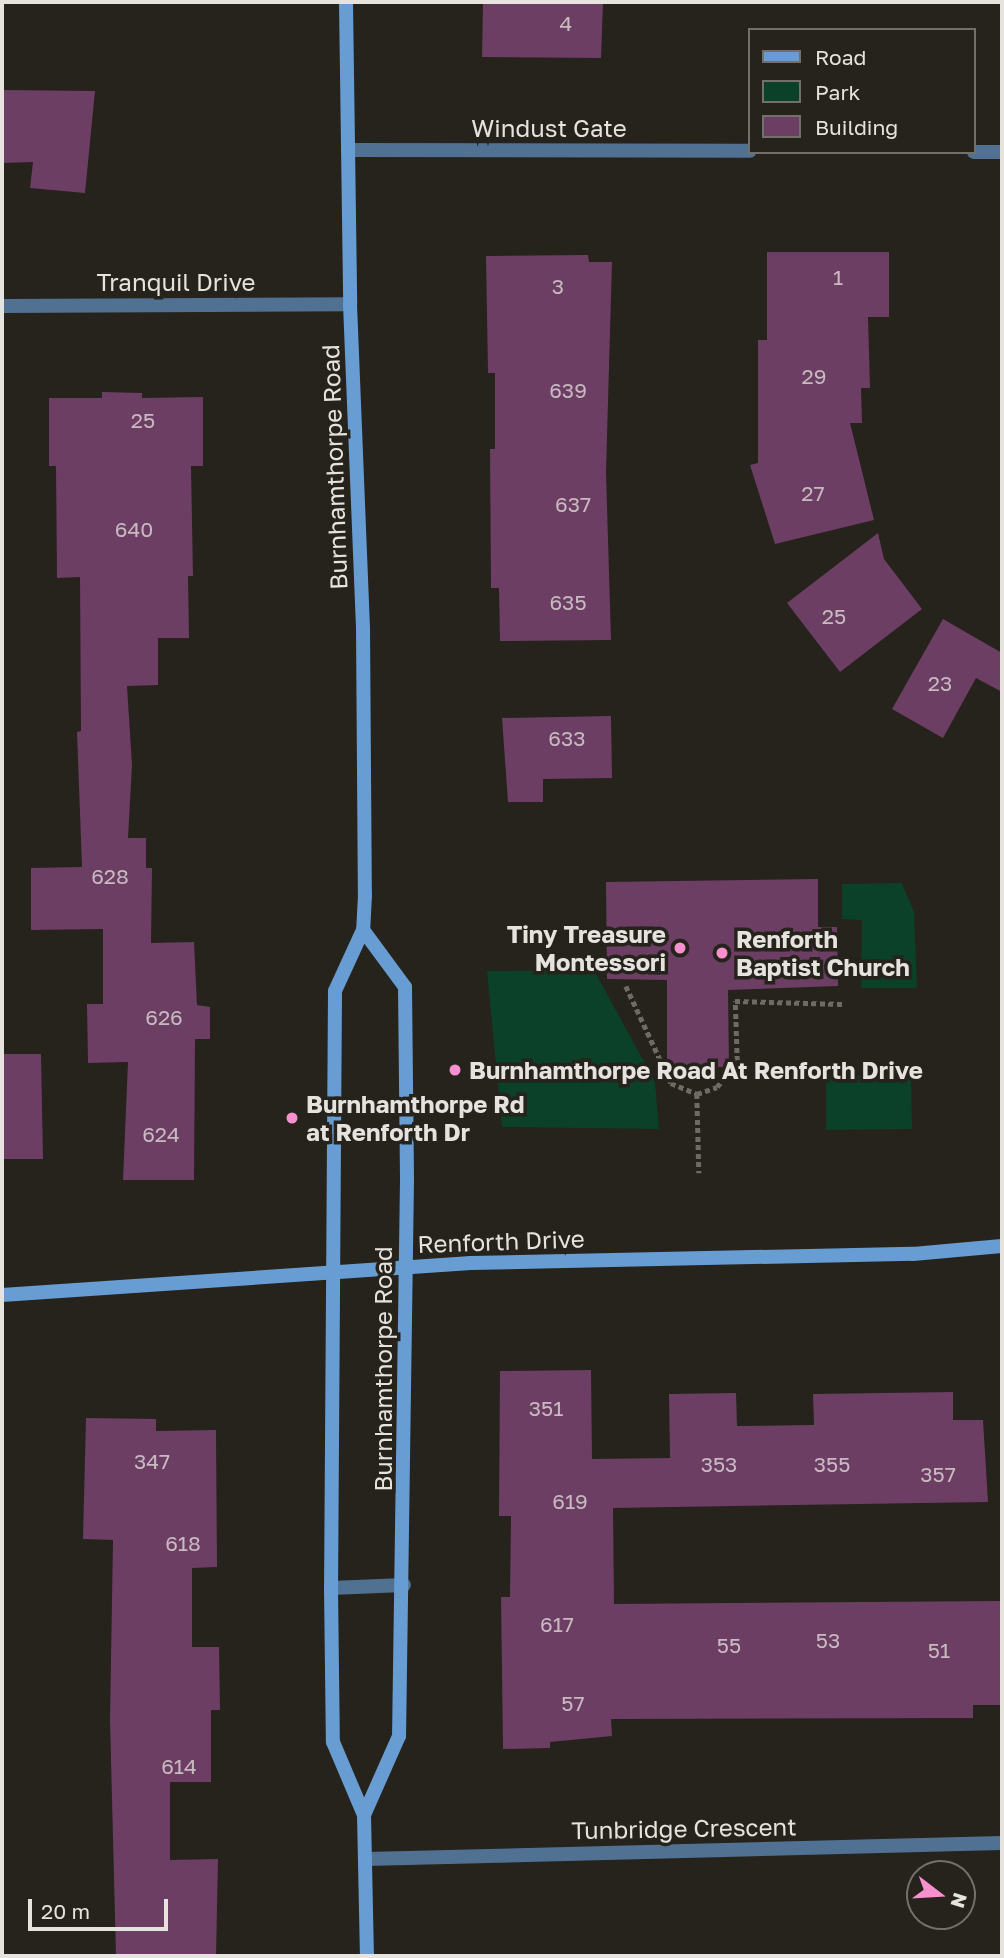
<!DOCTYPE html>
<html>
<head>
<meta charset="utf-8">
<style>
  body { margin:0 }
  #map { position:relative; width:1004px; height:1958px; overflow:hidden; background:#26221c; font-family:"Golos Text",sans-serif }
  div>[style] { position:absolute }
  .green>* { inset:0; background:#0a4128 }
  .building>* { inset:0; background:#6c3e64 }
  .path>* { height:4.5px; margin-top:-2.25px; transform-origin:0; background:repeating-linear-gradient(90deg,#6e6a65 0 5px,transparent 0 8.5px) }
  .lane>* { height:14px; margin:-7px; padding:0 7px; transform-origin:7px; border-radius:7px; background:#507192 }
  .street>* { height:14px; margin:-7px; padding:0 7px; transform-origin:7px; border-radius:7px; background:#507192 }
  .secondary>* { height:14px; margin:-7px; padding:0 7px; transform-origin:7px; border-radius:7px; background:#679dd2 }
  .dots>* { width:19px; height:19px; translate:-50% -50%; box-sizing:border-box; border:4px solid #26221c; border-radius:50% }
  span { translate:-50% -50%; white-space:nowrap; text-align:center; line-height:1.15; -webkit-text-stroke:7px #26221c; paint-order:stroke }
  .number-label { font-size:21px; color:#c8bac0 }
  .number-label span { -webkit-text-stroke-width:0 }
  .street-label { font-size:24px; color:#e6e3df }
  .poi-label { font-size:24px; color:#e6e3df; font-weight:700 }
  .right { translate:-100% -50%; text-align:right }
  .left { translate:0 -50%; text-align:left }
  .frame { position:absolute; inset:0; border:4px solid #e6e3df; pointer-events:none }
  .legend { position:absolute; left:748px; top:28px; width:228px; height:126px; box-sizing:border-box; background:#26221c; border:2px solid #736f6a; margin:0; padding:9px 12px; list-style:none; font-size:21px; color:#e6e3df }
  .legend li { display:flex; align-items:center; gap:14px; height:35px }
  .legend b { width:35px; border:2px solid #736f6a }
  .north { position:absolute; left:906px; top:1860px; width:70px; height:70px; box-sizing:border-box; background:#26221c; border:2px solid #736f6a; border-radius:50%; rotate:107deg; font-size:19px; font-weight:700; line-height:28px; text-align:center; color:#e6e3df }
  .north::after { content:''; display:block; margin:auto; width:24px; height:32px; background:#f690cf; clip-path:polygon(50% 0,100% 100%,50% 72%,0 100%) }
  .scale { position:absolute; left:28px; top:1899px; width:140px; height:32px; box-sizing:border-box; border:4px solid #e6e3df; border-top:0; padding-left:9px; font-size:21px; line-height:24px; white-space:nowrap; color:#e6e3df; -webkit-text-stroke:5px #26221c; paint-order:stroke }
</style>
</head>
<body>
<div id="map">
  <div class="green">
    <i style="clip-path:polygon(902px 883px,914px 912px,917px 988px,861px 988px,862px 920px,842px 919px,842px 884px)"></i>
    <i style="clip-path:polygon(594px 970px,655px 1082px,659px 1129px,502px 1127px,487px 971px)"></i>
    <i style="clip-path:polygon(911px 1075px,912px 1129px,826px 1130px,826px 1076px)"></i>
  </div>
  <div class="building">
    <i style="clip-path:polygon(483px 2px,603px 2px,601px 58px,482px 57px)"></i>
    <i style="clip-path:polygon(2px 90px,95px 91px,85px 193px,30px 188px,33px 162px,2px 163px)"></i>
    <i style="clip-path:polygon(767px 252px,889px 252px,889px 317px,868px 317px,870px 388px,861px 388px,862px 423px,850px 423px,874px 520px,775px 544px,750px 465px,758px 463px,758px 340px,767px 340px)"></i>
    <i style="clip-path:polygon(588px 255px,589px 262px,612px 262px,606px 472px,611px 640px,500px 641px,499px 588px,491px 588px,490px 449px,495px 449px,495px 373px,488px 373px,486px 256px)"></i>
    <i style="clip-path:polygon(102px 392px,142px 393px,142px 398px,203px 397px,203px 466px,191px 466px,193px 576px,188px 576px,189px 638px,158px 638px,158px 685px,127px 686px,132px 765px,128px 838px,146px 838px,146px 868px,152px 868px,151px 943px,194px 942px,197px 1005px,210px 1007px,210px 1039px,195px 1039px,194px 1180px,123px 1180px,128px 1062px,88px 1063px,87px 1004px,103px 1004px,103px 929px,31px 930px,31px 868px,82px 867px,77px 732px,81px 731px,80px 577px,57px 578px,56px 466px,49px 466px,49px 398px,102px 398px)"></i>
    <i style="clip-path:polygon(878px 533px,884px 559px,922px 609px,840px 672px,787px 603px)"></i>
    <i style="clip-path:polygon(943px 619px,1002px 653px,1002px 692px,976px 678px,943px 738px,892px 709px)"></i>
    <i style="clip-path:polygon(611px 716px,612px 778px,543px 779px,543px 802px,508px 802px,502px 718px)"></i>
    <i style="clip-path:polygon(818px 879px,818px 927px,837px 927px,838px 986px,728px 990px,729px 1067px,667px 1067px,667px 980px,607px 979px,606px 882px)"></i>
    <i style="clip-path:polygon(2px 1054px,41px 1054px,43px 1159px,2px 1159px)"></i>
    <i style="clip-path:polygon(591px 1370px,592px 1459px,670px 1458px,669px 1394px,736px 1393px,737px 1426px,814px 1425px,813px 1394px,953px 1392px,953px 1420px,983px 1420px,988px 1502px,613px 1508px,614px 1604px,1002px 1601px,1002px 1705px,973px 1705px,973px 1718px,611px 1719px,612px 1736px,550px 1742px,550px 1748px,503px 1749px,501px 1597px,510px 1597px,511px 1516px,499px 1516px,500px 1371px)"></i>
    <i style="clip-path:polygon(86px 1418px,156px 1419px,156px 1431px,216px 1430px,217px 1567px,192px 1568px,192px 1647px,219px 1647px,220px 1710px,211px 1710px,211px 1782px,170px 1782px,170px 1860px,218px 1859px,216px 1956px,116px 1956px,110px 1720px,113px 1540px,83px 1539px)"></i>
  </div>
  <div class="path">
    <i style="left:626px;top:986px;width:107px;rotate:65.1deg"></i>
    <i style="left:671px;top:1083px;width:28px;rotate:23deg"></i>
    <i style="left:697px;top:1094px;width:21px;rotate:-19deg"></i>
    <i style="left:717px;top:1087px;width:33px;rotate:-52deg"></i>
    <i style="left:737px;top:1061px;width:60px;rotate:-91.9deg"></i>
    <i style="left:735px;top:1001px;width:107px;rotate:1.6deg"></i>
    <i style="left:697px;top:1094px;width:79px;rotate:88.5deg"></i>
  </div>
  <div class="lane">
    <i style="left:331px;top:1588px;width:73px;rotate:-2.4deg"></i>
  </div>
  <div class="street">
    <i style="left:348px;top:150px;width:402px;rotate:0.1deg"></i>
    <i style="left:974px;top:152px;width:28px"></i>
    <i style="left:2px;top:306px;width:348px;rotate:-0.3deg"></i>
    <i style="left:366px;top:1859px;width:636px;rotate:-1.44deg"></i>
  </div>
  <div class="secondary">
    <i style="left:346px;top:2px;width:302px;rotate:89.2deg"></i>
    <i style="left:350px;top:304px;width:323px;rotate:87.7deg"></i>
    <i style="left:363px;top:627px;width:268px;rotate:89.6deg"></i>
    <i style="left:365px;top:895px;width:35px;rotate:93deg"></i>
    <i style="left:363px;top:930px;width:67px;rotate:114.7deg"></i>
    <i style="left:335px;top:991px;width:597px;rotate:90.38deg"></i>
    <i style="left:331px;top:1588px;width:154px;rotate:89.3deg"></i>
    <i style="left:333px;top:1742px;width:79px;rotate:67deg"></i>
    <i style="left:364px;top:1815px;width:141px;rotate:88.8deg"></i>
    <i style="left:363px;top:930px;width:71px;rotate:53.6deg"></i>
    <i style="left:405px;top:987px;width:193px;rotate:89.4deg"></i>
    <i style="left:407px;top:1180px;width:556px;rotate:90.82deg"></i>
    <i style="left:399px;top:1736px;width:86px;rotate:113.9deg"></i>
    <i style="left:2px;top:1295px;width:470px;rotate:-3.9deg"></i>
    <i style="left:471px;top:1263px;width:442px;rotate:-1.2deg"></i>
    <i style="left:913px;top:1254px;width:89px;rotate:-5.1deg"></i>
  </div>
  <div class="dots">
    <i style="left:680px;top:948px;background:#f690cf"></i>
    <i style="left:722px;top:953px;background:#f690cf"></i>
    <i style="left:455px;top:1070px;background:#f690cf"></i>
    <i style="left:292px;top:1118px;background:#f690cf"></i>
  </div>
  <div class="number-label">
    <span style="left:566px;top:23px">4</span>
    <span style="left:838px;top:277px">1</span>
    <span style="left:558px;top:286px">3</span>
    <span style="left:814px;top:376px">29</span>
    <span style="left:568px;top:390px">639</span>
    <span style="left:143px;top:420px">25</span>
    <span style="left:813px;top:493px">27</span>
    <span style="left:573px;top:504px">637</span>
    <span style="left:134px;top:529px">640</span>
    <span style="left:568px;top:602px">635</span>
    <span style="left:834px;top:616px">25</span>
    <span style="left:940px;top:683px">23</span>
    <span style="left:567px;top:738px">633</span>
    <span style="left:110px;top:876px">628</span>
    <span style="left:164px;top:1017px">626</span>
    <span style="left:161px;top:1134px">624</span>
    <span style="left:546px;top:1408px">351</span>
    <span style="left:152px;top:1461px">347</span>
    <span style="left:719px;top:1464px">353</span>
    <span style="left:832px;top:1464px">355</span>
    <span style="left:938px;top:1474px">357</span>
    <span style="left:570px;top:1501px">619</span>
    <span style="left:183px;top:1543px">618</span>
    <span style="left:557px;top:1624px">617</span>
    <span style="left:828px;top:1640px">53</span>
    <span style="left:729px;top:1645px">55</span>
    <span style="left:939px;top:1650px">51</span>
    <span style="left:573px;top:1703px">57</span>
    <span style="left:179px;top:1766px">614</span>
  </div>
  <div class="street-label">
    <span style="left:549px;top:128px">Windust Gate</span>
    <span style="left:176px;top:282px">Tranquil Drive</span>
    <span style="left:334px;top:467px;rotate:-92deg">Burnhamthorpe Road</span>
    <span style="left:501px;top:1241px;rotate:-2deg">Renforth Drive</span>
    <span style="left:383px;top:1369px;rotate:-90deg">Burnhamthorpe Road</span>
    <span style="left:684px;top:1828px;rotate:-1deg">Tunbridge Crescent</span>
  </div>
  <div class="poi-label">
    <span class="right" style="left:666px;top:948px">Tiny Treasure<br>Montessori</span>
    <span class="left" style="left:736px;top:953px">Renforth<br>Baptist Church</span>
    <span class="left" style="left:469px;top:1070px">Burnhamthorpe Road At Renforth Drive</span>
    <span class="left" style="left:306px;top:1118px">Burnhamthorpe Rd<br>at Renforth Dr</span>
  </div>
  <div class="frame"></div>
  <ul class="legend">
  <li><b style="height:9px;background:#679dd2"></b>Road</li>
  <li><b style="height:19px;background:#0a4128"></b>Park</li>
  <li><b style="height:19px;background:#6c3e64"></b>Building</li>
  </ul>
  <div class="north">N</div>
  <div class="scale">20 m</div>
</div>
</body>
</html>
